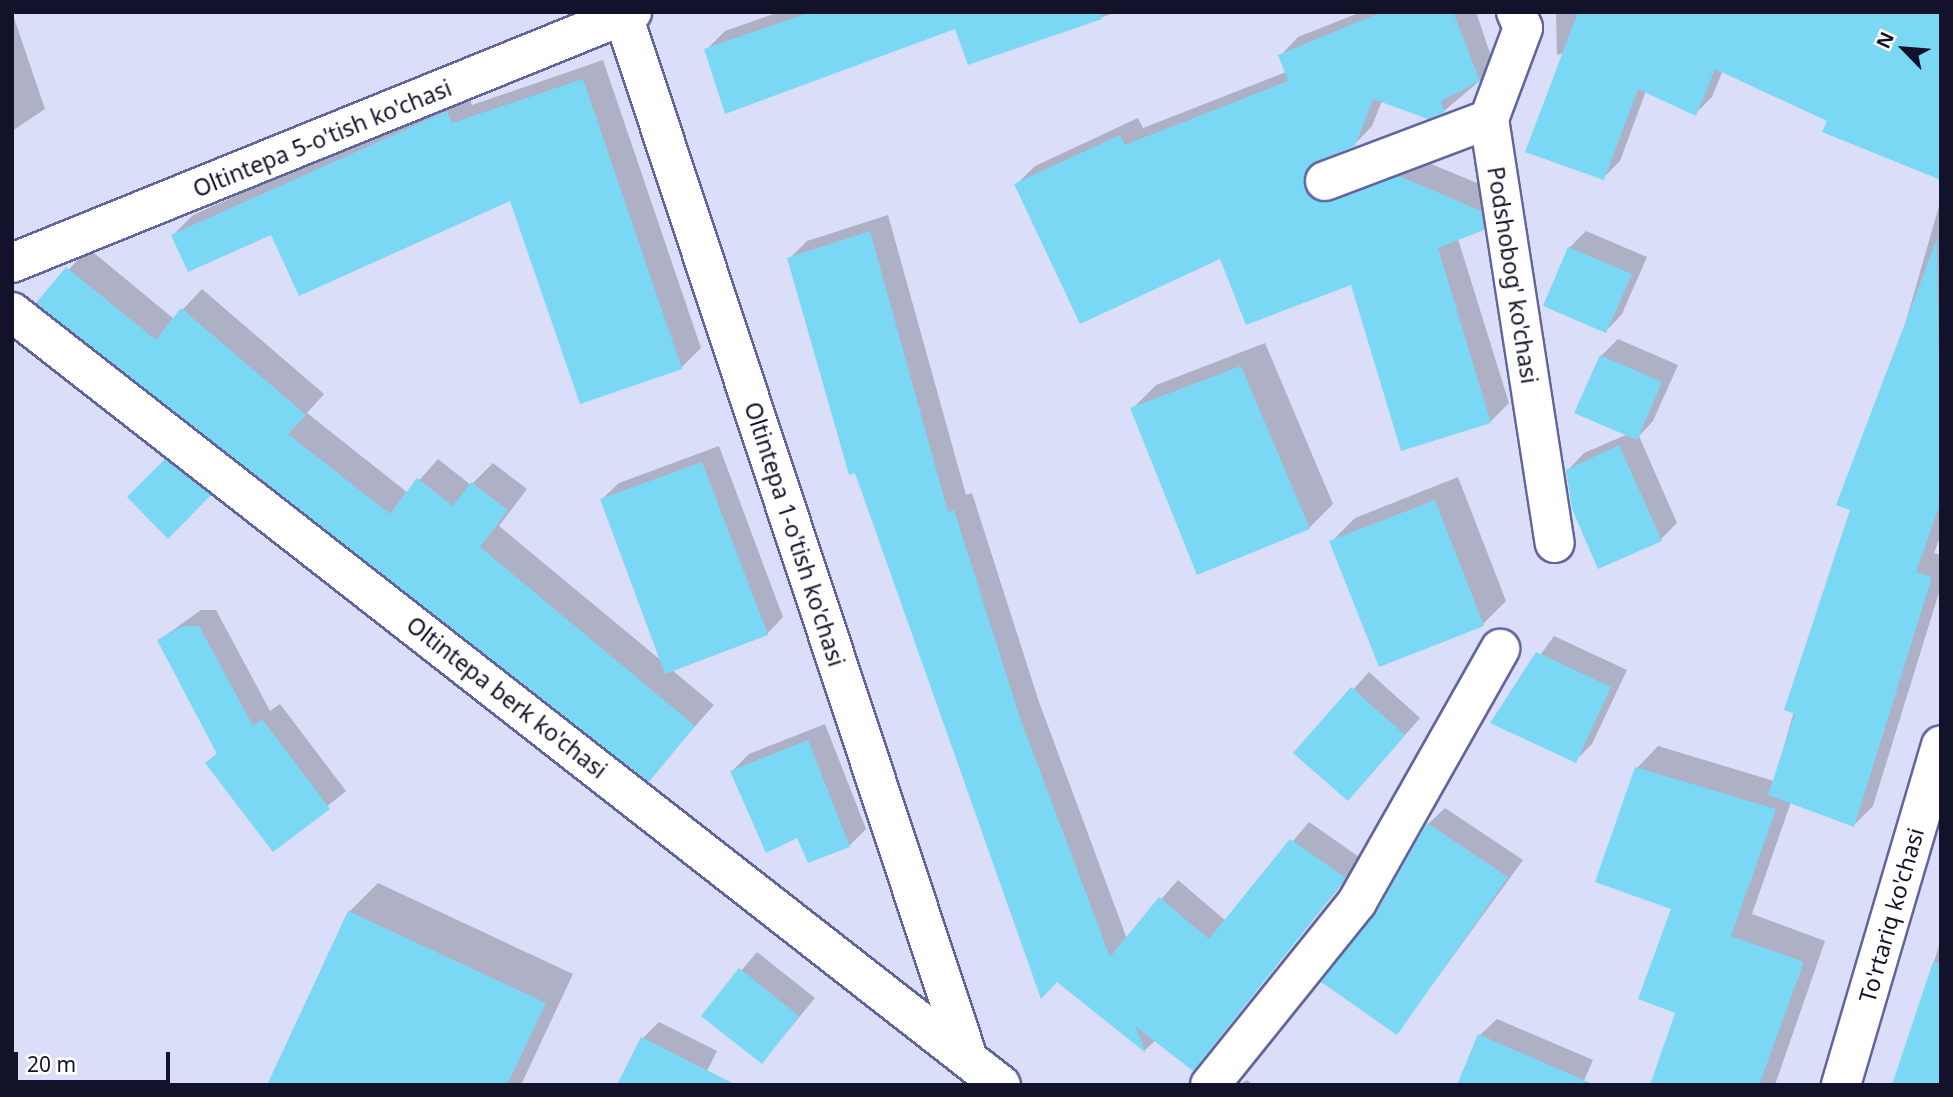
<!DOCTYPE html>
<html>
<head>
<meta charset="utf-8">
<style>
  body { margin:0 }
  #map { position:relative; width:1953px; height:1097px; overflow:hidden; background:#dadef8; font-family:"Noto Sans",sans-serif }
  div>[style] { position:absolute }
  .shadow>* { inset:0; background:#0003 }
  .building>* { inset:0; background:#7ad8f4 }
  .roads { filter:drop-shadow(2px 0 #60659e) drop-shadow(-2px 0 #60659e) drop-shadow(0 2px #60659e) drop-shadow(0 -2px #60659e) }
  .minor>* { height:38px; margin:-19px; padding:0 19px; transform-origin:19px; border-radius:19px; background:#fff }
  span { translate:-50% -50%; white-space:nowrap; text-align:center; line-height:1.15; -webkit-text-stroke:7px #fff; paint-order:stroke }
  .street-label { font-size:23px; color:#12132a }
  .frame { position:absolute; inset:0; border:14px solid #12132a; pointer-events:none }
  .north { position:absolute; left:1869px; top:14px; width:70px; height:70px; -webkit-text-stroke:5px #fff; paint-order:stroke; rotate:295deg; font-size:19px; font-weight:700; line-height:28px; text-align:center; color:#12132a }
  .north::after { content:''; display:block; margin:auto; width:24px; height:32px; background:#12132a; clip-path:polygon(50% 0,100% 100%,50% 72%,0 100%) }
  .scale { position:absolute; left:14px; top:1052px; width:156px; height:32px; box-sizing:border-box; border:4px solid #12132a; border-top:0; padding-left:9px; font-size:21px; line-height:24px; white-space:nowrap; color:#12132a; -webkit-text-stroke:5px #fff; paint-order:stroke }
</style>
</head>
<body>
<div id="map">
  <div class="shadow">
    <i style="clip-path:polygon(12px 12px,45px 109px,12px 131px)"></i>
    <i style="clip-path:polygon(779px 12px,1117px 12px,969px 63px,956px 26px,706px 50px,725px 31px)"></i>
    <i style="clip-path:polygon(1361px 12px,1476px 12px,1495px 68px,1444px 111px,1382px 101px,1372px 126px,1354px 145px,1324px 158px,1322px 169px,1419px 159px,1499px 192px,1502px 210px,1483px 229px,1458px 239px,1509px 403px,1490px 422px,1352px 282px,1221px 257px,1016px 185px,1035px 166px,1138px 118px,1143px 128px,1286px 72px,1280px 56px,1298px 37px)"></i>
    <i style="clip-path:polygon(1556px 12px,1941px 12px,1829px 120px,1723px 70px,1712px 97px,1695px 114px,1646px 91px,1620px 161px,1603px 178px,1565px 53px,1557px 55px)"></i>
    <i style="clip-path:polygon(603px 60px,701px 348px,681px 368px,511px 199px,173px 235px,193px 215px,467px 92px,472px 105px)"></i>
    <i style="clip-path:polygon(1941px 199px,1941px 534px,1934px 553px,1941px 555px,1941px 586px,1873px 806px,1854px 825px,1791px 802px,1752px 914px,1825px 941px,1775px 1085px,1652px 1085px,1677px 1012px,1674px 907px,1637px 768px,1658px 746px,1774px 781px)"></i>
    <i style="clip-path:polygon(888px 215px,966px 495px,972px 493px,1038px 699px,1127px 939px,1178px 880px,1226px 921px,1309px 822px,1362px 859px,1193px 1069px,1156px 1040px,1145px 1050px,1058px 980px,789px 259px,807px 241px)"></i>
    <i style="clip-path:polygon(1586px 231px,1647px 257px,1622px 314px,1606px 331px,1569px 248px)"></i>
    <i style="clip-path:polygon(88px 248px,174px 319px,202px 289px,324px 394px,307px 413px,408px 493px,438px 459px,471px 485px,493px 463px,527px 489px,499px 526px,663px 662px,602px 499px,619px 483px,719px 446px,783px 617px,767px 634px,672px 670px,714px 705px,648px 779px,39px 303px)"></i>
    <i style="clip-path:polygon(1618px 339px,1678px 365px,1653px 421px,1639px 436px,1677px 523px,1661px 539px,1568px 470px,1584px 453px,1628px 434px,1601px 356px)"></i>
    <i style="clip-path:polygon(1265px 343px,1333px 504px,1309px 528px,1132px 409px,1156px 385px)"></i>
    <i style="clip-path:polygon(183px 444px,226px 478px,168px 536px,130px 497px)"></i>
    <i style="clip-path:polygon(1458px 477px,1506px 601px,1483px 624px,1331px 542px,1355px 518px)"></i>
    <i style="clip-path:polygon(201px 610px,216px 610px,270px 711px,280px 704px,346px 791px,273px 850px,207px 763px,218px 752px,159px 640px)"></i>
    <i style="clip-path:polygon(1554px 636px,1627px 670px,1592px 744px,1575px 761px,1492px 722px)"></i>
    <i style="clip-path:polygon(1369px 672px,1420px 718px,1364px 782px,1295px 753px)"></i>
    <i style="clip-path:polygon(825px 724px,866px 829px,849px 846px,798px 836px,732px 771px,749px 754px)"></i>
    <i style="clip-path:polygon(1445px 808px,1523px 860px,1397px 1033px,1428px 824px)"></i>
    <i style="clip-path:polygon(378px 883px,573px 974px,521px 1085px,269px 1085px,349px 912px)"></i>
    <i style="clip-path:polygon(1941px 939px,1941px 1085px,1930px 975px)"></i>
    <i style="clip-path:polygon(757px 952px,815px 998px,762px 1062px,704px 1015px)"></i>
    <i style="clip-path:polygon(1497px 1019px,1593px 1060px,1582px 1085px,1480px 1035px)"></i>
    <i style="clip-path:polygon(659px 1022px,717px 1051px,700px 1085px,643px 1038px)"></i>
    <i style="clip-path:polygon(1247px 1080px,1253px 1085px,1238px 1085px)"></i>
  </div>
  <div class="building">
    <i style="clip-path:polygon(811px 12px,1101px 12px,1102px 19px,968px 65px,955px 29px,725px 114px,704px 49px)"></i>
    <i style="clip-path:polygon(1382px 12px,1453px 12px,1480px 81px,1441px 101px,1445px 112px,1428px 119px,1373px 99px,1355px 146px,1317px 161px,1304px 177px,1305px 189px,1321px 202px,1399px 176px,1481px 211px,1484px 230px,1438px 248px,1491px 423px,1401px 451px,1351px 285px,1246px 325px,1220px 259px,1080px 324px,1014px 184px,1120px 135px,1125px 145px,1288px 81px,1278px 55px)"></i>
    <i style="clip-path:polygon(1578px 12px,1941px 12px,1941px 180px,1822px 132px,1827px 121px,1715px 69px,1696px 116px,1638px 89px,1604px 180px,1525px 152px)"></i>
    <i style="clip-path:polygon(583px 79px,682px 369px,580px 404px,510px 201px,299px 296px,271px 235px,188px 272px,171px 235px,447px 111px,452px 123px)"></i>
    <i style="clip-path:polygon(870px 231px,948px 512px,954px 510px,1020px 718px,1110px 957px,1159px 897px,1209px 939px,1290px 839px,1346px 878px,1193px 1071px,1135px 1026px,1146px 1053px,1057px 982px,1041px 999px,855px 473px,849px 475px,787px 258px)"></i>
    <i style="clip-path:polygon(1937px 239px,1941px 501px,1916px 572px,1932px 577px,1854px 827px,1768px 795px,1795px 714px,1784px 710px,1850px 510px,1836px 505px)"></i>
    <i style="clip-path:polygon(1568px 247px,1632px 274px,1606px 333px,1543px 306px)"></i>
    <i style="clip-path:polygon(66px 267px,156px 340px,181px 308px,306px 415px,288px 434px,390px 514px,417px 478px,453px 506px,471px 482px,508px 510px,480px 547px,695px 726px,649px 782px,36px 303px)"></i>
    <i style="clip-path:polygon(1600px 355px,1662px 382px,1637px 440px,1574px 413px)"></i>
    <i style="clip-path:polygon(1241px 366px,1310px 529px,1197px 575px,1130px 408px)"></i>
    <i style="clip-path:polygon(1619px 445px,1662px 541px,1598px 569px,1572px 509px,1566px 470px)"></i>
    <i style="clip-path:polygon(165px 459px,211px 495px,168px 539px,127px 497px)"></i>
    <i style="clip-path:polygon(702px 462px,768px 635px,665px 674px,600px 499px)"></i>
    <i style="clip-path:polygon(1435px 500px,1484px 626px,1379px 667px,1329px 541px)"></i>
    <i style="clip-path:polygon(183px 626px,199px 626px,253px 726px,262px 719px,330px 809px,273px 852px,205px 763px,217px 754px,157px 640px)"></i>
    <i style="clip-path:polygon(1536px 652px,1611px 687px,1576px 763px,1490px 723px)"></i>
    <i style="clip-path:polygon(1351px 687px,1405px 735px,1348px 801px,1293px 753px)"></i>
    <i style="clip-path:polygon(808px 740px,850px 847px,808px 863px,797px 838px,766px 853px,730px 771px)"></i>
    <i style="clip-path:polygon(1635px 767px,1776px 809px,1731px 936px,1804px 962px,1759px 1085px,1650px 1085px,1675px 1013px,1638px 999px,1671px 909px,1595px 882px)"></i>
    <i style="clip-path:polygon(1427px 823px,1508px 877px,1397px 1035px,1321px 982px,1376px 913px)"></i>
    <i style="clip-path:polygon(348px 911px,546px 1003px,507px 1085px,267px 1085px)"></i>
    <i style="clip-path:polygon(1933px 962px,1941px 963px,1941px 1085px,1892px 1085px)"></i>
    <i style="clip-path:polygon(739px 968px,799px 1016px,762px 1064px,701px 1016px)"></i>
    <i style="clip-path:polygon(1478px 1034px,1595px 1085px,1457px 1085px)"></i>
    <i style="clip-path:polygon(641px 1037px,736px 1085px,617px 1085px)"></i>
  </div>
  <div class="roads">
    <div class="minor">
      <i style="left:622px;top:12px;width:1099px;rotate:71.7deg"></i>
      <i style="left:1516px;top:12px;width:17px;rotate:66deg"></i>
      <i style="left:1523px;top:28px;width:97px;rotate:110.5deg"></i>
      <i style="left:1489px;top:119px;width:429px;rotate:81.2deg"></i>
      <i style="left:1325px;top:181px;width:175px;rotate:-20.7deg"></i>
      <i style="left:12px;top:263px;width:669px;rotate:-22.04deg"></i>
      <i style="left:12px;top:312px;width:1255px;rotate:38.01deg"></i>
      <i style="left:1210px;top:1085px;width:235px;rotate:-51.2deg"></i>
      <i style="left:1357px;top:902px;width:291px;rotate:-60.5deg"></i>
      <i style="left:1841px;top:1085px;width:354px;rotate:-73.6deg"></i>
    </div>
  </div>
  <div class="street-label">
    <span style="left:322px;top:138px;rotate:-22deg">Oltintepa 5-o'tish ko'chasi</span>
    <span style="left:1513px;top:275px;rotate:81deg">Podshobog' ko'chasi</span>
    <span style="left:795px;top:534px;rotate:72deg">Oltintepa 1-o'tish ko'chasi</span>
    <span style="left:507px;top:697px;rotate:38deg">Oltintepa berk ko'chasi</span>
    <span style="left:1891px;top:915px;rotate:-74deg">To'rtariq ko'chasi</span>
  </div>
  <div class="frame"></div>
  <div class="north">N</div>
  <div class="scale">20 m</div>
</div>
</body>
</html>
